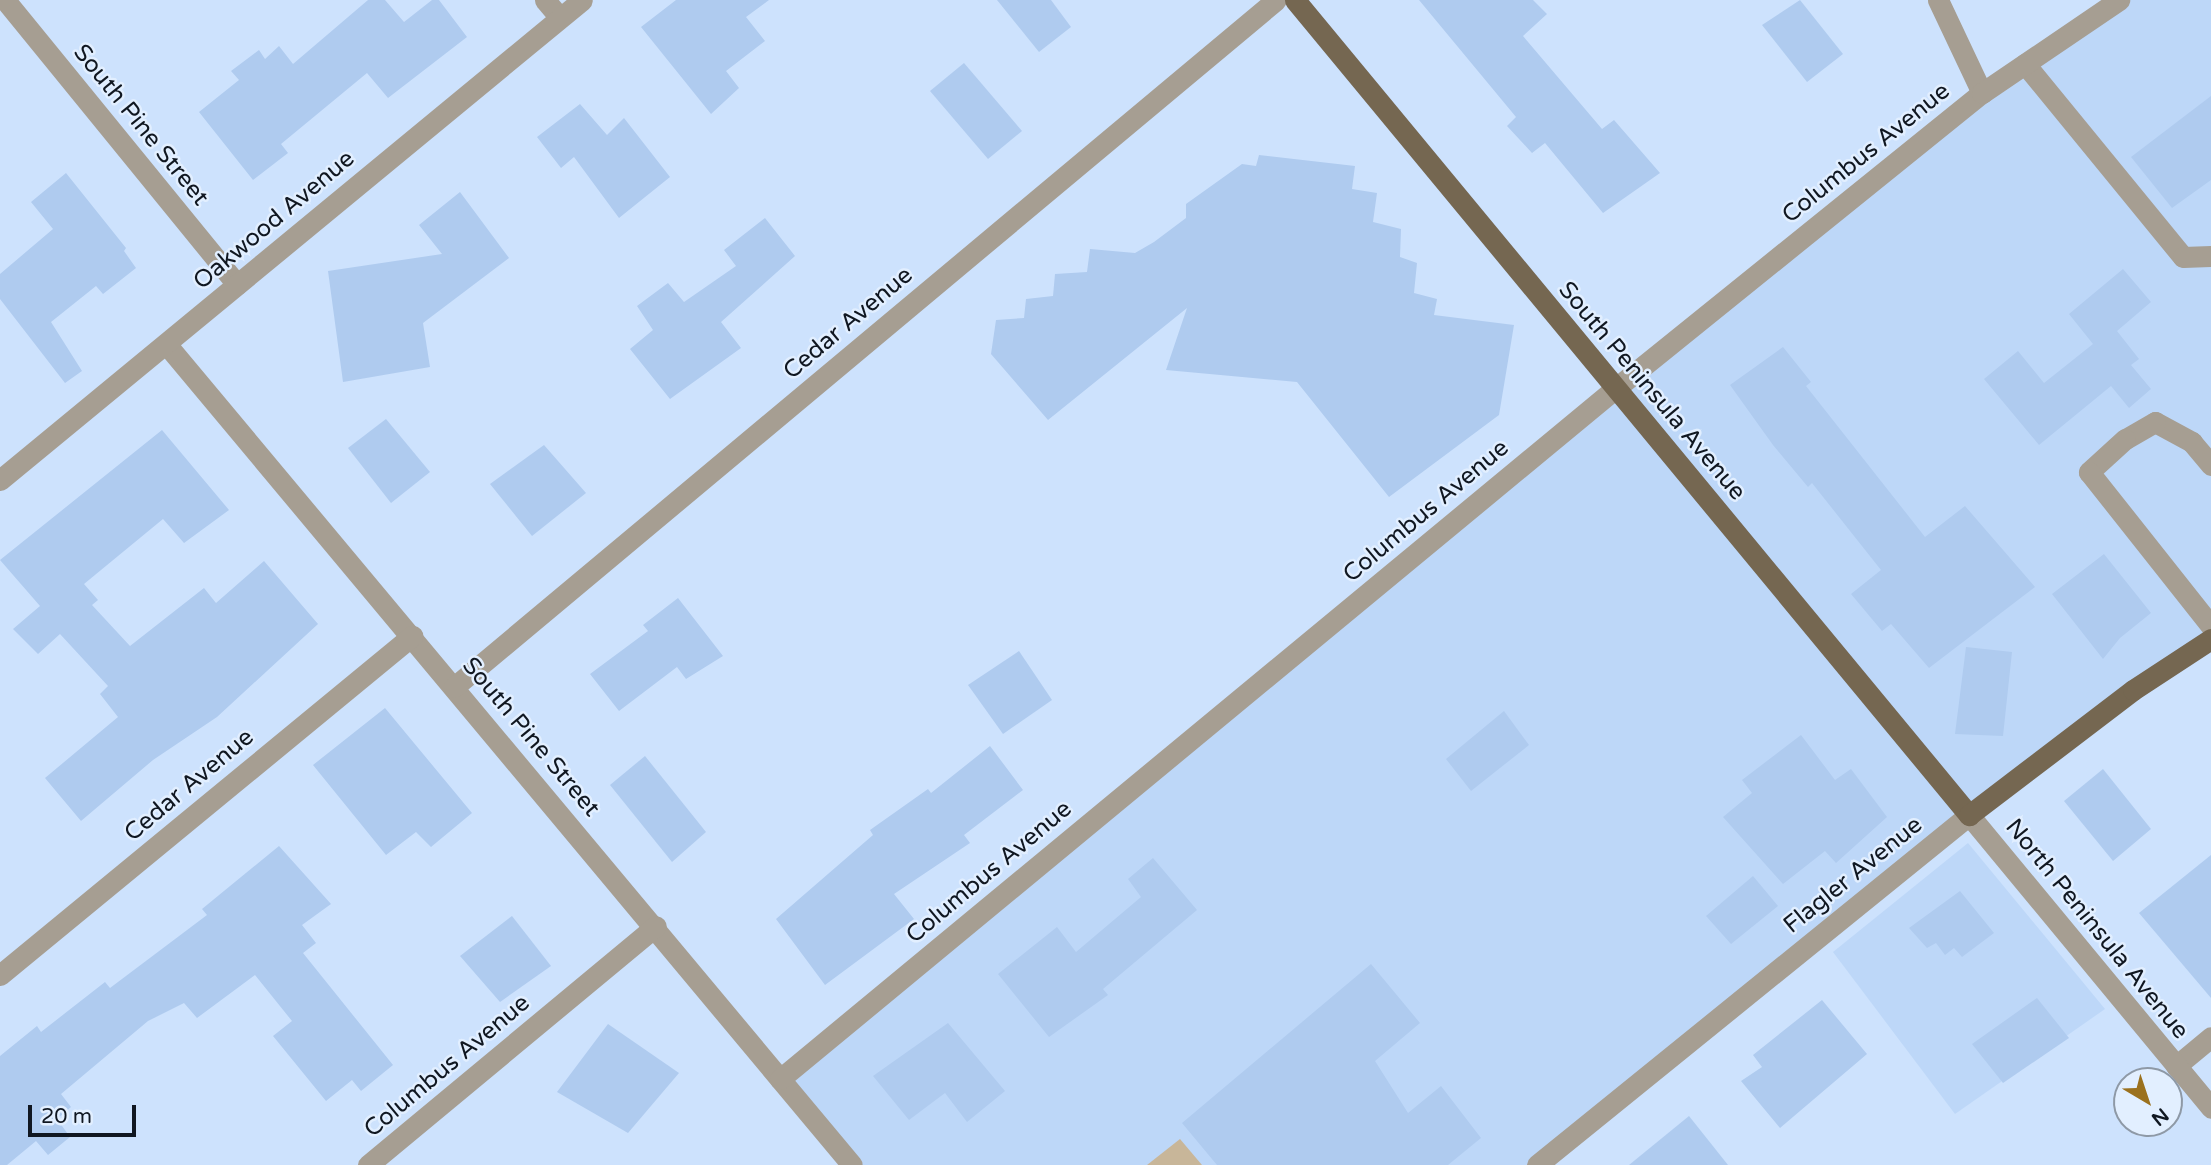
<!DOCTYPE html>
<html>
<head>
<meta charset="utf-8">
<style>
  body { margin:0 }
  #map { position:relative; width:2211px; height:1165px; overflow:hidden; background:#cde2fd; font-family:"Varela Round",sans-serif }
  div>[style] { position:absolute }
  .built>* { inset:0; background:#bdd7f8 }
  .green>* { inset:0; background:#c8b699 }
  .building>* { inset:0; background:#afcbef }
  .minor>* { height:21px; margin:-10.5px; padding:0 10.5px; transform-origin:10.5px; border-radius:10.5px; background:#a69e92 }
  .major>* { height:21px; margin:-10.5px; padding:0 10.5px; transform-origin:10.5px; border-radius:10.5px; background:#756751 }
  span { translate:-50% -50%; white-space:nowrap; text-align:center; line-height:1.15; -webkit-text-stroke:5px #e2efff; paint-order:stroke }
  .street-label { font-size:24px; color:#101721 }
  .north { position:absolute; left:2113px; top:1067px; width:70px; height:70px; box-sizing:border-box; background:#e2efff; border:2px solid #8e99a6; border-radius:50%; rotate:141deg; font-size:19px; font-weight:700; line-height:28px; text-align:center; color:#101721 }
  .north::after { content:''; display:block; margin:auto; width:24px; height:32px; background:#9b711e; clip-path:polygon(50% 0,100% 100%,50% 72%,0 100%) }
  .scale { position:absolute; left:28px; top:1105px; width:108px; height:32px; box-sizing:border-box; border:4px solid #101721; border-top:0; padding-left:9px; font-size:21px; line-height:24px; white-space:nowrap; color:#101721; -webkit-text-stroke:5px #e2efff; paint-order:stroke }
</style>
</head>
<body>
<div id="map">
  <div class="built">
    <i style="clip-path:polygon(2119px 0,2211px 0,2211px 639px,1537px 1165px,852px 1165px,780px 1079px,1616px 388px)"></i>
    <i style="clip-path:polygon(1968px 843px,2105px 1009px,1955px 1114px,1833px 952px)"></i>
  </div>
  <div class="green">
    <i style="clip-path:polygon(1180px 1139px,1202px 1165px,1147px 1165px)"></i>
  </div>
  <div class="building">
    <i style="clip-path:polygon(368px 0,385px 0,404px 22px,432px 0,439px 0,467px 37px,388px 98px,367px 73px,281px 144px,288px 153px,253px 180px,199px 112px,239px 80px,231px 71px,259px 50px,265px 59px,279px 46px,293px 64px)"></i>
    <i style="clip-path:polygon(676px 0,769px 0,746px 17px,765px 41px,726px 71px,739px 88px,711px 114px,641px 27px)"></i>
    <i style="clip-path:polygon(997px 0,1051px 0,1071px 27px,1039px 52px)"></i>
    <i style="clip-path:polygon(1419px 0,1533px 0,1547px 14px,1523px 36px,1602px 129px,1614px 120px,1660px 173px,1603px 213px,1545px 143px,1532px 153px,1507px 126px,1516px 117px)"></i>
    <i style="clip-path:polygon(1800px 0,1843px 54px,1807px 82px,1762px 25px)"></i>
    <i style="clip-path:polygon(964px 63px,1022px 131px,988px 159px,930px 91px)"></i>
    <i style="clip-path:polygon(2211px 96px,2211px 180px,2172px 208px,2131px 157px)"></i>
    <i style="clip-path:polygon(580px 104px,607px 135px,624px 118px,670px 177px,619px 218px,574px 157px,561px 168px,537px 137px)"></i>
    <i style="clip-path:polygon(1259px 155px,1355px 166px,1352px 189px,1377px 193px,1373px 222px,1401px 229px,1400px 257px,1417px 263px,1414px 293px,1437px 299px,1434px 315px,1514px 325px,1499px 415px,1389px 497px,1297px 382px,1166px 370px,1187px 308px,1048px 420px,991px 354px,996px 320px,1024px 318px,1026px 299px,1053px 296px,1055px 274px,1087px 272px,1090px 249px,1135px 253px,1154px 242px,1186px 218px,1186px 204px,1242px 164px,1256px 166px)"></i>
    <i style="clip-path:polygon(66px 173px,126px 248px,124px 251px,136px 268px,103px 294px,96px 286px,51px 322px,82px 371px,65px 383px,0 299px,0 274px,53px 229px,31px 202px)"></i>
    <i style="clip-path:polygon(460px 192px,509px 258px,423px 323px,430px 367px,343px 382px,328px 271px,442px 254px,419px 225px)"></i>
    <i style="clip-path:polygon(765px 218px,795px 256px,721px 322px,741px 348px,670px 399px,630px 349px,653px 330px,637px 306px,668px 283px,684px 302px,736px 266px,724px 250px)"></i>
    <i style="clip-path:polygon(2123px 269px,2151px 302px,2117px 331px,2139px 359px,2131px 365px,2151px 389px,2129px 408px,2111px 386px,2039px 445px,1984px 379px,2018px 351px,2044px 383px,2093px 344px,2069px 314px)"></i>
    <i style="clip-path:polygon(1783px 347px,1811px 382px,1806px 386px,1925px 537px,1965px 506px,2035px 587px,1929px 668px,1891px 624px,1882px 631px,1851px 594px,1881px 570px,1812px 483px,1808px 487px,1773px 445px,1730px 385px)"></i>
    <i style="clip-path:polygon(386px 419px,430px 472px,391px 503px,348px 448px)"></i>
    <i style="clip-path:polygon(162px 430px,229px 510px,184px 543px,163px 519px,84px 584px,98px 600px,92px 605px,130px 646px,204px 588px,216px 603px,264px 561px,318px 624px,217px 717px,153px 760px,81px 821px,45px 778px,118px 717px,100px 694px,108px 686px,60px 634px,38px 654px,13px 629px,40px 606px,0 560px)"></i>
    <i style="clip-path:polygon(544px 445px,586px 493px,532px 536px,490px 484px)"></i>
    <i style="clip-path:polygon(2104px 554px,2151px 613px,2120px 638px,2103px 659px,2052px 594px)"></i>
    <i style="clip-path:polygon(678px 598px,723px 656px,686px 679px,677px 667px,619px 711px,590px 674px,648px 631px,643px 625px)"></i>
    <i style="clip-path:polygon(1966px 647px,2012px 652px,2003px 736px,1955px 734px)"></i>
    <i style="clip-path:polygon(1019px 651px,1052px 700px,1003px 734px,968px 685px)"></i>
    <i style="clip-path:polygon(385px 708px,472px 813px,431px 847px,416px 832px,386px 855px,313px 765px)"></i>
    <i style="clip-path:polygon(1504px 711px,1529px 745px,1471px 791px,1446px 759px)"></i>
    <i style="clip-path:polygon(1801px 735px,1835px 780px,1851px 769px,1887px 817px,1836px 863px,1825px 851px,1783px 884px,1723px 817px,1752px 793px,1742px 780px)"></i>
    <i style="clip-path:polygon(990px 746px,1023px 790px,964px 835px,970px 843px,894px 894px,914px 919px,825px 985px,776px 919px,873px 835px,870px 830px,928px 789px,931px 793px)"></i>
    <i style="clip-path:polygon(645px 756px,706px 832px,672px 862px,610px 785px)"></i>
    <i style="clip-path:polygon(2103px 769px,2151px 829px,2113px 861px,2064px 801px)"></i>
    <i style="clip-path:polygon(279px 846px,331px 904px,302px 925px,316px 943px,303px 953px,393px 1065px,361px 1091px,352px 1080px,326px 1101px,273px 1036px,292px 1021px,255px 975px,197px 1018px,184px 1003px,148px 1021px,61px 1094px,71px 1107px,57px 1119px,70px 1137px,48px 1155px,36px 1141px,7px 1165px,0 1165px,0 1056px,37px 1026px,41px 1032px,105px 982px,110px 988px,207px 915px,202px 909px)"></i>
    <i style="clip-path:polygon(2211px 855px,2211px 998px,2139px 913px)"></i>
    <i style="clip-path:polygon(1153px 858px,1197px 910px,1103px 989px,1108px 995px,1049px 1037px,998px 974px,1057px 927px,1076px 952px,1141px 897px,1128px 879px)"></i>
    <i style="clip-path:polygon(1753px 876px,1778px 906px,1731px 944px,1706px 916px)"></i>
    <i style="clip-path:polygon(1960px 891px,1994px 933px,1962px 957px,1954px 948px,1945px 955px,1936px 943px,1927px 948px,1909px 928px)"></i>
    <i style="clip-path:polygon(512px 916px,551px 966px,500px 1002px,460px 956px)"></i>
    <i style="clip-path:polygon(1371px 964px,1420px 1023px,1375px 1061px,1408px 1113px,1441px 1086px,1481px 1138px,1448px 1165px,1217px 1165px,1182px 1123px)"></i>
    <i style="clip-path:polygon(2037px 998px,2069px 1038px,2003px 1083px,1972px 1044px)"></i>
    <i style="clip-path:polygon(1822px 1000px,1867px 1054px,1780px 1128px,1741px 1081px,1762px 1067px,1753px 1055px)"></i>
    <i style="clip-path:polygon(948px 1023px,1005px 1091px,967px 1122px,945px 1093px,909px 1120px,873px 1076px)"></i>
    <i style="clip-path:polygon(608px 1024px,679px 1073px,628px 1133px,557px 1092px)"></i>
    <i style="clip-path:polygon(1689px 1116px,1728px 1165px,1629px 1165px)"></i>
  </div>
  <div class="minor">
    <i style="left:5px;top:0;width:367px;rotate:50.8deg"></i>
    <i style="left:545px;top:0;width:23px;rotate:50deg"></i>
    <i style="left:1938px;top:0;width:103px;rotate:64.7deg"></i>
    <i style="left:2025px;top:64px;width:249px;rotate:50.7deg"></i>
    <i style="left:2183px;top:257px;width:28px;rotate:-2deg"></i>
    <i style="left:167px;top:345px;width:1068px;rotate:50.13deg"></i>
    <i style="left:2211px;top:465px;width:30px;rotate:-130deg"></i>
    <i style="left:2192px;top:442px;width:42px;rotate:-151.6deg"></i>
    <i style="left:2155px;top:422px;width:34px;rotate:150deg"></i>
    <i style="left:2125px;top:439px;width:49px;rotate:137.5deg"></i>
    <i style="left:2089px;top:472px;width:196px;rotate:51.6deg"></i>
    <i style="left:0;top:480px;width:754px;rotate:-39.51deg"></i>
    <i style="left:454px;top:687px;width:1071px;rotate:-39.89deg"></i>
    <i style="left:0;top:975px;width:534px;rotate:-39.45deg"></i>
    <i style="left:2176px;top:1066px;width:45px;rotate:-39.6deg"></i>
    <i style="left:780px;top:1079px;width:1085px;rotate:-39.58deg"></i>
    <i style="left:1616px;top:388px;width:470px;rotate:-38.9deg"></i>
    <i style="left:1982px;top:93px;width:166px;rotate:-34.2deg"></i>
    <i style="left:368px;top:1165px;width:374px;rotate:-39.7deg"></i>
    <i style="left:1537px;top:1165px;width:556px;rotate:-39.01deg"></i>
    <i style="left:1969px;top:815px;width:380px;rotate:50.4deg"></i>
  </div>
  <div class="major">
    <i style="left:1295px;top:0;width:1058px;rotate:50.41deg"></i>
    <i style="left:1969px;top:815px;width:206px;rotate:-37.3deg"></i>
    <i style="left:2133px;top:690px;width:93px;rotate:-33.2deg"></i>
  </div>
  <div class="street-label">
    <span style="left:141px;top:125px;rotate:51deg">South Pine Street</span>
    <span style="left:1866px;top:153px;rotate:-39deg">Columbus Avenue</span>
    <span style="left:274px;top:220px;rotate:-40deg">Oakwood Avenue</span>
    <span style="left:848px;top:323px;rotate:-40deg">Cedar Avenue</span>
    <span style="left:1652px;top:391px;rotate:50deg">South Peninsula Avenue</span>
    <span style="left:1426px;top:511px;rotate:-40deg">Columbus Avenue</span>
    <span style="left:531px;top:737px;rotate:50deg">South Pine Street</span>
    <span style="left:189px;top:785px;rotate:-40deg">Cedar Avenue</span>
    <span style="left:989px;top:872px;rotate:-40deg">Columbus Avenue</span>
    <span style="left:1853px;top:875px;rotate:-39deg">Flagler Avenue</span>
    <span style="left:2097px;top:929px;rotate:51deg">North Peninsula Avenue</span>
    <span style="left:447px;top:1066px;rotate:-40deg">Columbus Avenue</span>
  </div>
  <div class="north">N</div>
  <div class="scale">20 m</div>
</div>
</body>
</html>
